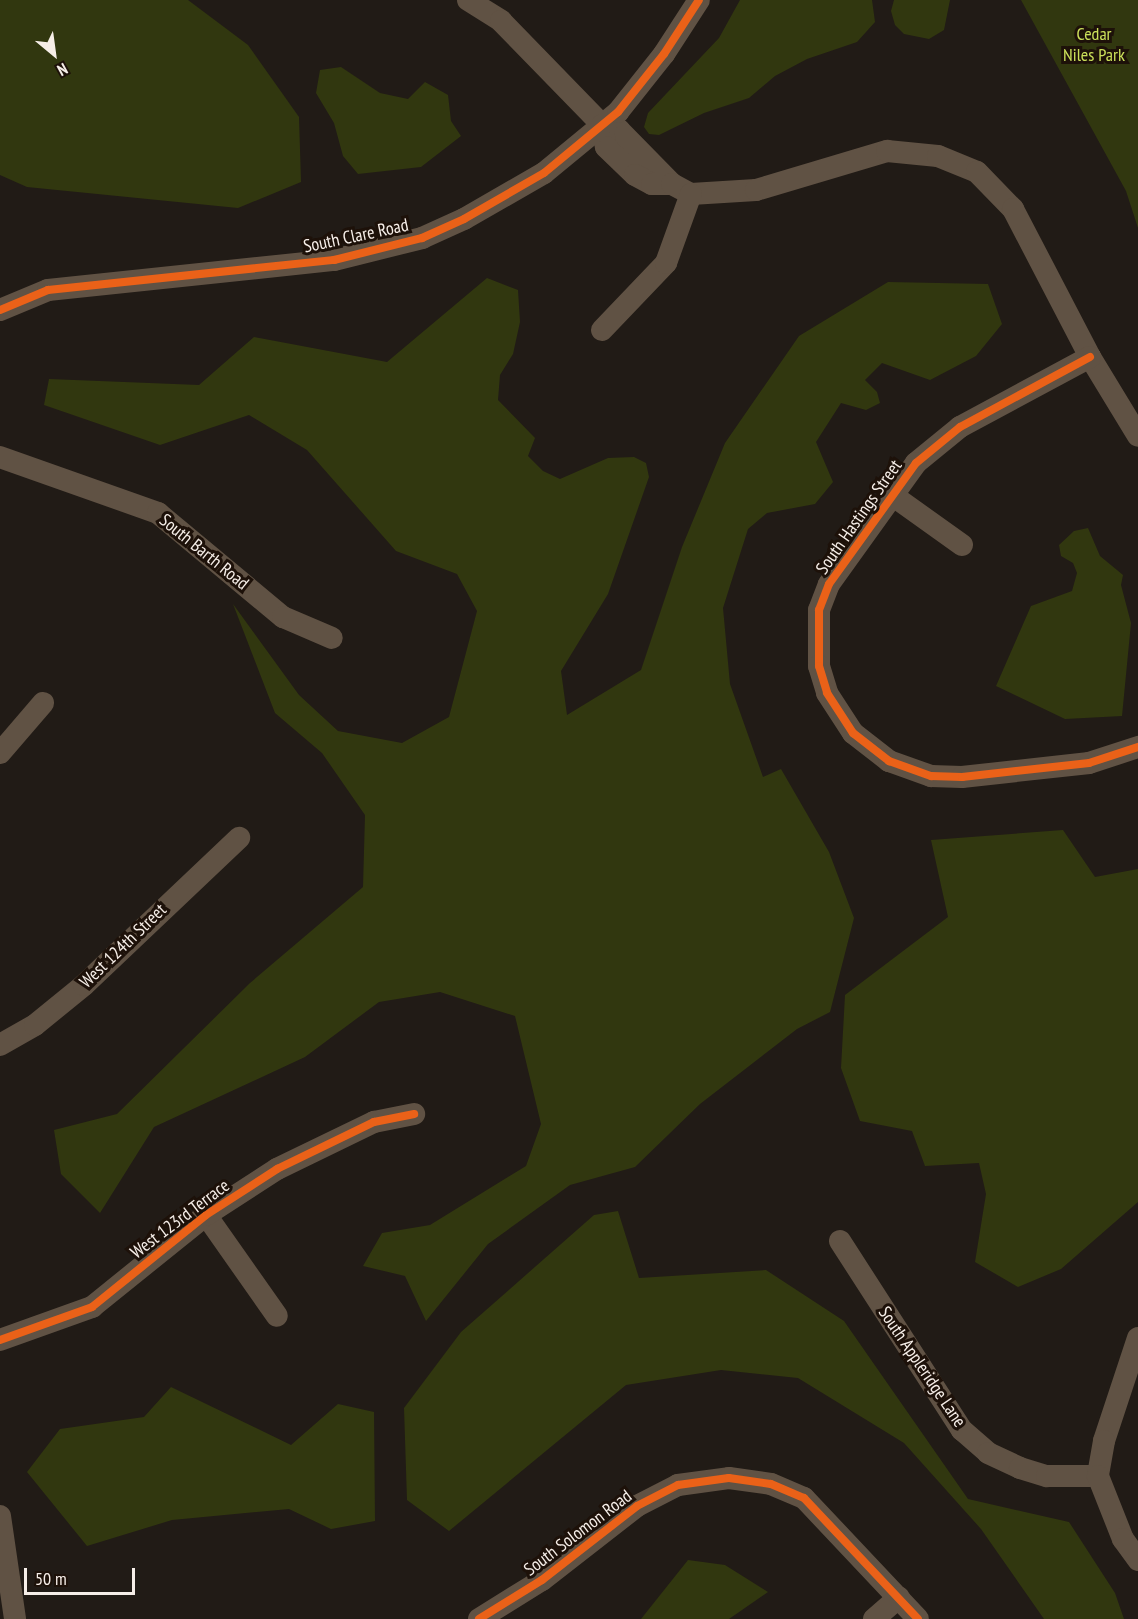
<!DOCTYPE html>
<html>
<head>
<meta charset="utf-8">
<style>
  body { margin:0 }
  #map { position:relative; width:1138px; height:1619px; overflow:hidden; background:#211b16; font-family:"PT Sans Narrow",sans-serif }
  div>[style] { position:absolute }
  .green>* { inset:0; background:#31370f }
  .minor>* { height:22px; margin:-11px; padding:0 11px; transform-origin:11px; border-radius:11px; background:#605244 }
  .cycleway>* { height:8px; margin:-4px; padding:0 4px; transform-origin:4px; border-radius:4px; background:#ea6118 }
  span { translate:-50% -50%; white-space:nowrap; text-align:center; line-height:1.15; -webkit-text-stroke:6px #1d1109; paint-order:stroke }
  .park-label { font-size:18px; color:#cbe05a }
  .street-label { font-size:18px; color:#f6eee8 }
  .north { position:absolute; left:24px; top:24px; width:60px; height:60px; -webkit-text-stroke:4px #1d1109; paint-order:stroke; rotate:151deg; font-size:16px; font-weight:700; line-height:24px; text-align:center; color:#f6eee8 }
  .north::after { content:''; display:block; margin:auto; width:21px; height:27px; background:#f6eee8; clip-path:polygon(50% 0,100% 100%,50% 72%,0 100%) }
  .scale { position:absolute; left:24px; top:1568px; width:111px; height:27px; box-sizing:border-box; border:3px solid #f6eee8; border-top:0; padding-left:8px; font-size:18px; line-height:21px; white-space:nowrap; color:#f6eee8; -webkit-text-stroke:4px #1d1109; paint-order:stroke }
</style>
</head>
<body>
<div id="map">
  <div class="green">
    <i style="clip-path:polygon(0 0,188px 0,248px 45px,299px 117px,301px 182px,238px 208px,27px 187px,0 175px)"></i>
    <i style="clip-path:polygon(740px 0,872px 0,875px 22px,857px 42px,807px 59px,775px 76px,749px 98px,704px 113px,659px 135px,649px 134px,644px 127px,648px 113px,719px 38px)"></i>
    <i style="clip-path:polygon(894px 0,950px 0,944px 30px,929px 39px,904px 34px,895px 25px,891px 11px)"></i>
    <i style="clip-path:polygon(1021px 0,1138px 0,1138px 228px,1126px 191px)"></i>
    <i style="clip-path:polygon(341px 67px,380px 93px,408px 99px,425px 82px,448px 95px,451px 121px,461px 136px,421px 167px,358px 174px,343px 156px,334px 123px,316px 93px,320px 70px)"></i>
    <i style="clip-path:polygon(487px 278px,518px 290px,520px 322px,513px 354px,500px 375px,498px 400px,535px 438px,528px 456px,543px 471px,560px 479px,608px 458px,634px 457px,646px 463px,649px 477px,608px 594px,561px 671px,567px 715px,641px 670px,682px 547px,725px 443px,799px 336px,888px 282px,988px 284px,1002px 324px,976px 356px,930px 380px,882px 363px,865px 380px,877px 392px,880px 403px,866px 410px,841px 403px,816px 442px,833px 482px,815px 504px,767px 513px,748px 529px,723px 608px,730px 684px,763px 777px,781px 769px,829px 852px,854px 918px,830px 1012px,797px 1029px,700px 1104px,635px 1167px,570px 1185px,488px 1244px,426px 1321px,405px 1276px,363px 1266px,382px 1233px,430px 1225px,526px 1166px,541px 1124px,515px 1016px,440px 992px,379px 1002px,305px 1057px,154px 1127px,100px 1213px,61px 1174px,54px 1130px,117px 1114px,250px 983px,363px 887px,365px 815px,322px 753px,275px 713px,233px 604px,299px 695px,338px 731px,402px 743px,449px 717px,477px 611px,457px 574px,396px 551px,307px 450px,249px 415px,160px 445px,44px 405px,49px 379px,199px 385px,254px 337px,387px 362px)"></i>
    <i style="clip-path:polygon(1088px 528px,1100px 556px,1123px 575px,1121px 585px,1131px 623px,1122px 716px,1065px 719px,996px 686px,1031px 606px,1072px 591px,1077px 573px,1073px 563px,1061px 556px,1059px 545px,1074px 531px)"></i>
    <i style="clip-path:polygon(1063px 830px,1095px 877px,1138px 869px,1138px 1202px,1061px 1269px,1018px 1287px,975px 1262px,986px 1194px,979px 1163px,925px 1166px,912px 1131px,860px 1121px,841px 1068px,845px 995px,948px 917px,931px 840px)"></i>
    <i style="clip-path:polygon(618px 1211px,639px 1278px,766px 1270px,844px 1321px,968px 1499px,1069px 1522px,1115px 1593px,1124px 1619px,1044px 1619px,981px 1529px,904px 1443px,798px 1378px,721px 1370px,626px 1385px,449px 1531px,407px 1500px,404px 1408px,461px 1332px,594px 1215px)"></i>
    <i style="clip-path:polygon(171px 1387px,291px 1445px,338px 1404px,374px 1412px,375px 1521px,331px 1529px,289px 1509px,172px 1520px,87px 1546px,27px 1472px,60px 1429px,144px 1417px)"></i>
    <i style="clip-path:polygon(688px 1560px,725px 1565px,768px 1592px,729px 1619px,641px 1619px)"></i>
  </div>
  <div class="minor">
    <i style="left:468px;top:0;width:39px;rotate:32deg"></i>
    <i style="left:501px;top:21px;width:145px;rotate:45.8deg"></i>
    <i style="left:602px;top:125px;width:18px;rotate:16deg"></i>
    <i style="left:619px;top:130px;width:76px;rotate:45.5deg"></i>
    <i style="left:602px;top:125px;width:22px;rotate:80deg"></i>
    <i style="left:606px;top:147px;width:40px;rotate:44deg"></i>
    <i style="left:635px;top:175px;width:19px;rotate:28deg"></i>
    <i style="left:652px;top:184px;width:20px"></i>
    <i style="left:672px;top:184px;width:21px;rotate:28deg"></i>
    <i style="left:691px;top:194px;width:65px;rotate:-3.5deg"></i>
    <i style="left:756px;top:190px;width:137px;rotate:-16.6deg"></i>
    <i style="left:887px;top:151px;width:51px;rotate:5.6deg"></i>
    <i style="left:938px;top:156px;width:42px;rotate:22.3deg"></i>
    <i style="left:977px;top:172px;width:52px;rotate:45.8deg"></i>
    <i style="left:1013px;top:209px;width:167px;rotate:62.5deg"></i>
    <i style="left:1090px;top:357px;width:92px;rotate:58.7deg"></i>
    <i style="left:0;top:310px;width:52px;rotate:-22.6deg"></i>
    <i style="left:48px;top:290px;width:288px;rotate:-6deg"></i>
    <i style="left:334px;top:260px;width:91px;rotate:-14deg"></i>
    <i style="left:422px;top:238px;width:46px;rotate:-24.3deg"></i>
    <i style="left:464px;top:219px;width:92px;rotate:-29.9deg"></i>
    <i style="left:544px;top:173px;width:96px;rotate:-39.5deg"></i>
    <i style="left:618px;top:112px;width:74px;rotate:-51.6deg"></i>
    <i style="left:664px;top:54px;width:64px;rotate:-57.1deg"></i>
    <i style="left:602px;top:330px;width:93px;rotate:-46.3deg"></i>
    <i style="left:666px;top:263px;width:73px;rotate:-70.1deg"></i>
    <i style="left:1090px;top:357px;width:148px;rotate:151.7deg"></i>
    <i style="left:960px;top:427px;width:57px;rotate:140.7deg"></i>
    <i style="left:916px;top:463px;width:149px;rotate:125.7deg"></i>
    <i style="left:829px;top:584px;width:28px;rotate:111deg"></i>
    <i style="left:819px;top:610px;width:56px;rotate:90deg"></i>
    <i style="left:819px;top:666px;width:28px;rotate:73deg"></i>
    <i style="left:827px;top:693px;width:48px;rotate:57deg"></i>
    <i style="left:853px;top:733px;width:46px;rotate:37.9deg"></i>
    <i style="left:889px;top:761px;width:45px;rotate:19.7deg"></i>
    <i style="left:931px;top:776px;width:31px;rotate:2deg"></i>
    <i style="left:962px;top:777px;width:128px;rotate:-6.3deg"></i>
    <i style="left:1089px;top:763px;width:52px;rotate:-18.1deg"></i>
    <i style="left:0;top:457px;width:168px;rotate:19.5deg"></i>
    <i style="left:158px;top:513px;width:163px;rotate:39.8deg"></i>
    <i style="left:283px;top:617px;width:53px;rotate:23.2deg"></i>
    <i style="left:892px;top:495px;width:86px;rotate:35.5deg"></i>
    <i style="left:0;top:753px;width:66px;rotate:-49.3deg"></i>
    <i style="left:0;top:1045px;width:40px;rotate:-29.7deg"></i>
    <i style="left:35px;top:1025px;width:63px;rotate:-39.2deg"></i>
    <i style="left:84px;top:985px;width:214px;rotate:-43.5deg"></i>
    <i style="left:206px;top:1215px;width:123px;rotate:54.9deg"></i>
    <i style="left:840px;top:1241px;width:225px;rotate:57.2deg"></i>
    <i style="left:962px;top:1430px;width:35px;rotate:41deg"></i>
    <i style="left:988px;top:1453px;width:35px;rotate:25deg"></i>
    <i style="left:1020px;top:1468px;width:28px;rotate:17deg"></i>
    <i style="left:1047px;top:1476px;width:51px"></i>
    <i style="left:1138px;top:1338px;width:108px;rotate:108.3deg"></i>
    <i style="left:1104px;top:1441px;width:36px;rotate:100deg"></i>
    <i style="left:1098px;top:1476px;width:68px;rotate:68.4deg"></i>
    <i style="left:1123px;top:1539px;width:26px;rotate:54deg"></i>
    <i style="left:0;top:1340px;width:98px;rotate:-19.7deg"></i>
    <i style="left:92px;top:1307px;width:146px;rotate:-38.9deg"></i>
    <i style="left:206px;top:1215px;width:85px;rotate:-32.9deg"></i>
    <i style="left:277px;top:1169px;width:108px;rotate:-25.9deg"></i>
    <i style="left:374px;top:1122px;width:41px;rotate:-11.3deg"></i>
    <i style="left:0;top:1516px;width:104px;rotate:81.7deg"></i>
    <i style="left:479px;top:1619px;width:74px;rotate:-31.8deg"></i>
    <i style="left:542px;top:1580px;width:120px;rotate:-37.9deg"></i>
    <i style="left:637px;top:1506px;width:46px;rotate:-27.1deg"></i>
    <i style="left:678px;top:1485px;width:51px;rotate:-7.8deg"></i>
    <i style="left:729px;top:1478px;width:42px;rotate:8.1deg"></i>
    <i style="left:771px;top:1484px;width:36px;rotate:23deg"></i>
    <i style="left:804px;top:1498px;width:166px;rotate:46.7deg"></i>
    <i style="left:874px;top:1619px;width:33px;rotate:-41deg"></i>
  </div>
  <div class="cycleway">
    <i style="left:0;top:310px;width:52px;rotate:-22.6deg"></i>
    <i style="left:48px;top:290px;width:288px;rotate:-6deg"></i>
    <i style="left:334px;top:260px;width:91px;rotate:-14deg"></i>
    <i style="left:422px;top:238px;width:46px;rotate:-24.3deg"></i>
    <i style="left:464px;top:219px;width:92px;rotate:-29.9deg"></i>
    <i style="left:544px;top:173px;width:96px;rotate:-39.5deg"></i>
    <i style="left:618px;top:112px;width:74px;rotate:-51.6deg"></i>
    <i style="left:664px;top:54px;width:64px;rotate:-57.1deg"></i>
    <i style="left:1090px;top:357px;width:148px;rotate:151.7deg"></i>
    <i style="left:960px;top:427px;width:57px;rotate:140.7deg"></i>
    <i style="left:916px;top:463px;width:149px;rotate:125.7deg"></i>
    <i style="left:829px;top:584px;width:28px;rotate:111deg"></i>
    <i style="left:819px;top:610px;width:56px;rotate:90deg"></i>
    <i style="left:819px;top:666px;width:28px;rotate:73deg"></i>
    <i style="left:827px;top:693px;width:48px;rotate:57deg"></i>
    <i style="left:853px;top:733px;width:46px;rotate:37.9deg"></i>
    <i style="left:889px;top:761px;width:45px;rotate:19.7deg"></i>
    <i style="left:931px;top:776px;width:31px;rotate:2deg"></i>
    <i style="left:962px;top:777px;width:128px;rotate:-6.3deg"></i>
    <i style="left:1089px;top:763px;width:52px;rotate:-18.1deg"></i>
    <i style="left:0;top:1340px;width:98px;rotate:-19.7deg"></i>
    <i style="left:92px;top:1307px;width:146px;rotate:-38.9deg"></i>
    <i style="left:206px;top:1215px;width:85px;rotate:-32.9deg"></i>
    <i style="left:277px;top:1169px;width:108px;rotate:-25.9deg"></i>
    <i style="left:374px;top:1122px;width:41px;rotate:-11.3deg"></i>
    <i style="left:479px;top:1619px;width:74px;rotate:-31.8deg"></i>
    <i style="left:542px;top:1580px;width:120px;rotate:-37.9deg"></i>
    <i style="left:637px;top:1506px;width:46px;rotate:-27.1deg"></i>
    <i style="left:678px;top:1485px;width:51px;rotate:-7.8deg"></i>
    <i style="left:729px;top:1478px;width:42px;rotate:8.1deg"></i>
    <i style="left:771px;top:1484px;width:36px;rotate:23deg"></i>
    <i style="left:804px;top:1498px;width:166px;rotate:46.7deg"></i>
  </div>
  <div class="park-label">
    <span style="left:1094px;top:45px">Cedar<br>Niles Park</span>
  </div>
  <div class="street-label">
    <span style="left:356px;top:236px;rotate:-12deg">South Clare Road</span>
    <span style="left:859px;top:517px;rotate:-55deg">South Hastings Street</span>
    <span style="left:204px;top:552px;rotate:39deg">South Barth Road</span>
    <span style="left:123px;top:946px;rotate:-44deg">West 124th Street</span>
    <span style="left:180px;top:1219px;rotate:-37deg">West 123rd Terrace</span>
    <span style="left:922px;top:1367px;rotate:56deg">South Appleridge Lane</span>
    <span style="left:578px;top:1533px;rotate:-37deg">South Solomon Road</span>
  </div>
  <div class="north">N</div>
  <div class="scale">50 m</div>
</div>
</body>
</html>
